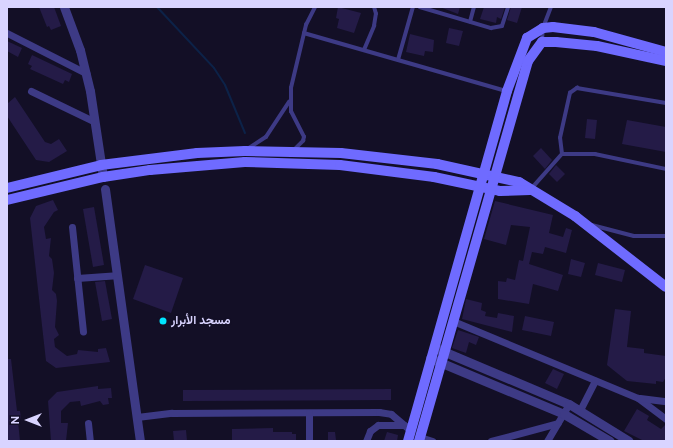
<!DOCTYPE html>
<html>
<head>
<meta charset="utf-8">
<style>
  body { margin:0 }
  #map { position:relative; width:673px; height:448px; overflow:hidden; background:#130f26; font-family:Raleway,Vazirmatn,sans-serif }
  div>[style] { position:absolute }
  .stream>* { height:2px; margin:-1px; padding:0 1px; transform-origin:1px; border-radius:1px; background:#0c2248 }
  .building>* { inset:0; background:#241b47 }
  .service>* { height:3.5px; margin:-1.75px; padding:0 1.75px; transform-origin:1.75px; border-radius:1.75px; background:#3d3a85 }
  .minor>* { height:7px; margin:-3.5px; padding:0 3.5px; transform-origin:3.5px; border-radius:3.5px; background:#3d3a85 }
  .tertiary>* { height:9px; margin:-4.5px; padding:0 4.5px; transform-origin:4.5px; border-radius:4.5px; background:#3d3a85 }
  .secondary>* { height:10px; margin:-5px; padding:0 5px; transform-origin:5px; border-radius:5px; background:#6f6bff }
  .dots>* { width:11px; height:11px; translate:-50% -50%; box-sizing:border-box; border:2px solid #130f26; border-radius:50% }
  span { translate:-50% -50%; white-space:nowrap; text-align:center; line-height:1.15; -webkit-text-stroke:3.5px #130f26; paint-order:stroke }
  .poi-label { font-size:12px; color:#d9d4ff; font-weight:700 }
  .left { translate:0 -50%; text-align:left }
  .frame { position:absolute; inset:0; border:8px solid #d9d4ff; pointer-events:none }
  .north { position:absolute; left:8px; top:400px; width:40px; height:40px; -webkit-text-stroke:3px #130f26; paint-order:stroke; rotate:270deg; font-size:11px; font-weight:700; line-height:16px; text-align:center; color:#d9d4ff }
  .north::after { content:''; display:block; margin:auto; width:14px; height:18px; background:#d9d4ff; clip-path:polygon(50% 0,100% 100%,50% 72%,0 100%) }
</style>
</head>
<body>
<div id="map">
  <div class="stream">
    <i style="left:157px;top:7px;width:83px;rotate:46.9deg"></i>
    <i style="left:214px;top:68px;width:20px;rotate:57deg"></i>
    <i style="left:225px;top:85px;width:52px;rotate:67.4deg"></i>
  </div>
  <div class="building">
    <i style="clip-path:polygon(39px 7px,54px 7px,61px 26px,51px 30px,49px 26px,47px 27px)"></i>
    <i style="clip-path:polygon(338px 7px,361px 13px,354px 33px,337px 28px,339px 19px,336px 18px)"></i>
    <i style="clip-path:polygon(440px 7px,460px 7px,458px 14px)"></i>
    <i style="clip-path:polygon(484px 7px,505px 7px,501px 19px,497px 17px,496px 23px,480px 19px)"></i>
    <i style="clip-path:polygon(511px 7px,522px 7px,517px 23px,507px 20px)"></i>
    <i style="clip-path:polygon(449px 28px,463px 31px,459px 46px,446px 43px)"></i>
    <i style="clip-path:polygon(410px 34px,434px 40px,433px 52px,425px 51px,424px 56px,406px 52px)"></i>
    <i style="clip-path:polygon(7px 41px,22px 48px,18px 57px,7px 51px)"></i>
    <i style="clip-path:polygon(32px 55px,72px 74px,69px 82px,65px 80px,63px 84px,30px 69px,32px 66px,28px 64px)"></i>
    <i style="clip-path:polygon(15px 97px,45px 142px,51px 144px,59px 139px,67px 151px,49px 162px,36px 160px,7px 116px,7px 104px)"></i>
    <i style="clip-path:polygon(587px 119px,597px 120px,595px 139px,585px 138px)"></i>
    <i style="clip-path:polygon(627px 120px,666px 127px,666px 152px,622px 144px)"></i>
    <i style="clip-path:polygon(541px 148px,552px 160px,545px 169px,533px 156px)"></i>
    <i style="clip-path:polygon(556px 165px,565px 174px,557px 182px,549px 174px)"></i>
    <i style="clip-path:polygon(53px 200px,58px 210px,54px 212px,44px 227px,46px 239px,51px 238px,49px 256px,52px 259px,54px 273px,52px 290px,56px 294px,57px 301px,55px 327px,59px 335px,54px 339px,55px 347px,67px 356px,77px 354px,78px 350px,98px 352px,98px 349px,106px 348px,110px 362px,56px 368px,46px 361px,30px 218px,36px 206px)"></i>
    <i style="clip-path:polygon(495px 201px,553px 215px,549px 233px,563px 237px,566px 228px,572px 230px,566px 253px,545px 247px,543px 254px,532px 252px,529px 264px,563px 275px,558px 291px,533px 284px,529px 304px,498px 299px,498px 281px,506px 282px,507px 278px,515px 280px,519px 260px,523px 261px,530px 227px,511px 225px,506px 245px,484px 239px)"></i>
    <i style="clip-path:polygon(94px 207px,104px 265px,93px 267px,83px 209px)"></i>
    <i style="clip-path:polygon(571px 259px,585px 263px,581px 277px,568px 274px)"></i>
    <i style="clip-path:polygon(598px 263px,625px 270px,622px 282px,595px 275px)"></i>
    <i style="clip-path:polygon(145px 265px,183px 278px,171px 313px,133px 299px)"></i>
    <i style="clip-path:polygon(105px 281px,112px 319px,102px 321px,95px 282px)"></i>
    <i style="clip-path:polygon(466px 299px,482px 303px,481px 310px,486px 312px,485px 316px,497px 318px,498px 313px,514px 316px,512px 332px,462px 319px)"></i>
    <i style="clip-path:polygon(615px 309px,631px 311px,627px 347px,644px 349px,644px 353px,666px 356px,666px 377px,663px 382px,656px 381px,656px 384px,627px 381px,607px 365px)"></i>
    <i style="clip-path:polygon(525px 316px,554px 322px,551px 336px,522px 330px)"></i>
    <i style="clip-path:polygon(458px 330px,479px 337px,476px 345px,469px 342px,466px 353px,452px 348px)"></i>
    <i style="clip-path:polygon(7px 359px,11px 359px,17px 411px,20px 411px,21px 418px,18px 421px,20px 441px,7px 441px)"></i>
    <i style="clip-path:polygon(553px 369px,564px 374px,557px 389px,545px 383px)"></i>
    <i style="clip-path:polygon(98px 386px,98px 389px,111px 388px,112px 398px,108px 398px,109px 404px,103px 405px,100px 401px,81px 406px,80px 401px,70px 402px,61px 411px,61px 423px,68px 423px,66px 441px,51px 441px,48px 401px,57px 392px)"></i>
    <i style="clip-path:polygon(391px 389px,391px 400px,183px 401px,183px 390px)"></i>
    <i style="clip-path:polygon(637px 409px,649px 416px,647px 420px,661px 429px,666px 424px,666px 441px,644px 441px,624px 431px)"></i>
    <i style="clip-path:polygon(273px 428px,273px 432px,292px 432px,292px 434px,296px 434px,296px 441px,232px 441px,232px 429px)"></i>
    <i style="clip-path:polygon(186px 430px,187px 441px,174px 441px,173px 431px)"></i>
    <i style="clip-path:polygon(328px 432px,335px 432px,336px 440px,328px 440px)"></i>
    <i style="clip-path:polygon(387px 432px,398px 435px,397px 441px,384px 441px)"></i>
  </div>
  <div class="service">
    <i style="left:420px;top:7px;width:74px;rotate:16.5deg"></i>
    <i style="left:491px;top:28px;width:11px;rotate:-10deg"></i>
    <i style="left:502px;top:26px;width:20px;rotate:-72deg"></i>
    <i style="left:470px;top:22px;width:16px;rotate:-75deg"></i>
    <i style="left:304px;top:33px;width:210px;rotate:16deg"></i>
    <i style="left:542px;top:41px;width:13px;rotate:-86deg"></i>
    <i style="left:543px;top:28px;width:22px;rotate:-69deg"></i>
    <i style="left:364px;top:50px;width:26px;rotate:-67deg"></i>
    <i style="left:374px;top:26px;width:12px;rotate:-81deg"></i>
    <i style="left:376px;top:14px;width:7px;rotate:-106deg"></i>
    <i style="left:398px;top:60px;width:55px;rotate:-74.2deg"></i>
    <i style="left:249px;top:148px;width:20px;rotate:-33deg"></i>
    <i style="left:266px;top:137px;width:42px;rotate:-56.7deg"></i>
    <i style="left:294px;top:150px;width:13px;rotate:-45deg"></i>
    <i style="left:303px;top:141px;width:4px;rotate:-76deg"></i>
    <i style="left:304px;top:137px;width:28px;rotate:-117deg"></i>
    <i style="left:291px;top:112px;width:24px;rotate:-90deg"></i>
    <i style="left:291px;top:88px;width:65px;rotate:-76.6deg"></i>
    <i style="left:306px;top:25px;width:20px;rotate:-63deg"></i>
    <i style="left:562px;top:154px;width:16px;rotate:-97deg"></i>
    <i style="left:560px;top:138px;width:46px;rotate:-77.5deg"></i>
    <i style="left:570px;top:93px;width:9px;rotate:-36deg"></i>
    <i style="left:577px;top:88px;width:90px;rotate:9.6deg"></i>
    <i style="left:532px;top:188px;width:45px;rotate:-48.6deg"></i>
    <i style="left:562px;top:154px;width:33px"></i>
    <i style="left:595px;top:154px;width:73px;rotate:11.9deg"></i>
    <i style="left:592px;top:225px;width:43px;rotate:14.7deg"></i>
    <i style="left:634px;top:236px;width:32px"></i>
  </div>
  <div class="minor">
    <i style="left:7px;top:33px;width:89px;rotate:26.9deg"></i>
    <i style="left:31px;top:91px;width:71px;rotate:25.8deg"></i>
    <i style="left:72px;top:227px;width:105px;rotate:84deg"></i>
    <i style="left:77px;top:278px;width:39px;rotate:-4deg"></i>
    <i style="left:453px;top:321px;width:200px;rotate:22.6deg"></i>
    <i style="left:638px;top:398px;width:35px;rotate:37deg"></i>
    <i style="left:640px;top:398px;width:26px;rotate:7deg"></i>
    <i style="left:580px;top:410px;width:33px;rotate:-63deg"></i>
    <i style="left:137px;top:417px;width:35px;rotate:-7deg"></i>
    <i style="left:172px;top:413px;width:207px;rotate:-0.3deg"></i>
    <i style="left:379px;top:412px;width:12px;rotate:9deg"></i>
    <i style="left:391px;top:414px;width:26px;rotate:40deg"></i>
    <i style="left:88px;top:423px;width:18px;rotate:84deg"></i>
    <i style="left:420px;top:437px;width:13px;rotate:18deg"></i>
    <i style="left:309px;top:441px;width:28px;rotate:-90deg"></i>
    <i style="left:366px;top:441px;width:11px;rotate:-68deg"></i>
    <i style="left:370px;top:431px;width:10px;rotate:-37deg"></i>
    <i style="left:378px;top:425px;width:26px"></i>
    <i style="left:491px;top:441px;width:69px;rotate:-15deg"></i>
    <i style="left:547px;top:441px;width:43px;rotate:-59.3deg"></i>
  </div>
  <div class="tertiary">
    <i style="left:64px;top:7px;width:46px;rotate:69.6deg"></i>
    <i style="left:80px;top:50px;width:42px;rotate:76.3deg"></i>
    <i style="left:90px;top:91px;width:87px;rotate:81.4deg"></i>
    <i style="left:105px;top:189px;width:254px;rotate:82.1deg"></i>
    <i style="left:438px;top:349px;width:142px;rotate:22.8deg"></i>
    <i style="left:569px;top:404px;width:70px;rotate:31.7deg"></i>
    <i style="left:430px;top:358px;width:145px;rotate:22.7deg"></i>
    <i style="left:564px;top:414px;width:53px;rotate:30.4deg"></i>
  </div>
  <div class="secondary">
    <i style="left:7px;top:188px;width:97px;rotate:-13.7deg"></i>
    <i style="left:101px;top:165px;width:97px;rotate:-7.1deg"></i>
    <i style="left:197px;top:153px;width:48px;rotate:-2.4deg"></i>
    <i style="left:245px;top:151px;width:96px;rotate:1.2deg"></i>
    <i style="left:341px;top:153px;width:97px;rotate:6.5deg"></i>
    <i style="left:437px;top:164px;width:84px;rotate:12.4deg"></i>
    <i style="left:519px;top:182px;width:66px;rotate:31.3deg"></i>
    <i style="left:575px;top:216px;width:115px;rotate:38deg"></i>
    <i style="left:7px;top:200px;width:99px;rotate:-13.5deg"></i>
    <i style="left:103px;top:177px;width:48px;rotate:-8.5deg"></i>
    <i style="left:150px;top:170px;width:95px;rotate:-4.8deg"></i>
    <i style="left:245px;top:162px;width:95px;rotate:1.8deg"></i>
    <i style="left:340px;top:165px;width:95px;rotate:7.3deg"></i>
    <i style="left:434px;top:177px;width:67px;rotate:12deg"></i>
    <i style="left:500px;top:191px;width:30px;rotate:-2deg"></i>
    <i style="left:408px;top:441px;width:364px;rotate:-74.2deg"></i>
    <i style="left:507px;top:91px;width:57px;rotate:-69.3deg"></i>
    <i style="left:527px;top:38px;width:19px;rotate:-32deg"></i>
    <i style="left:543px;top:28px;width:10px;rotate:-6deg"></i>
    <i style="left:553px;top:27px;width:41px;rotate:7deg"></i>
    <i style="left:594px;top:32px;width:75px;rotate:15.5deg"></i>
    <i style="left:419px;top:441px;width:395px;rotate:-74deg"></i>
    <i style="left:528px;top:61px;width:24px;rotate:-54deg"></i>
    <i style="left:542px;top:42px;width:14px"></i>
    <i style="left:556px;top:42px;width:41px;rotate:5.6deg"></i>
    <i style="left:597px;top:46px;width:71px;rotate:12.3deg"></i>
  </div>
  <div class="dots">
    <i style="left:163px;top:321px;background:#00e5ff"></i>
  </div>
  <div class="poi-label">
    <span class="left" style="left:171px;top:321px">مسجد الأبرار</span>
  </div>
  <div class="frame"></div>
  <div class="north">N</div>
</div>
</body>
</html>
